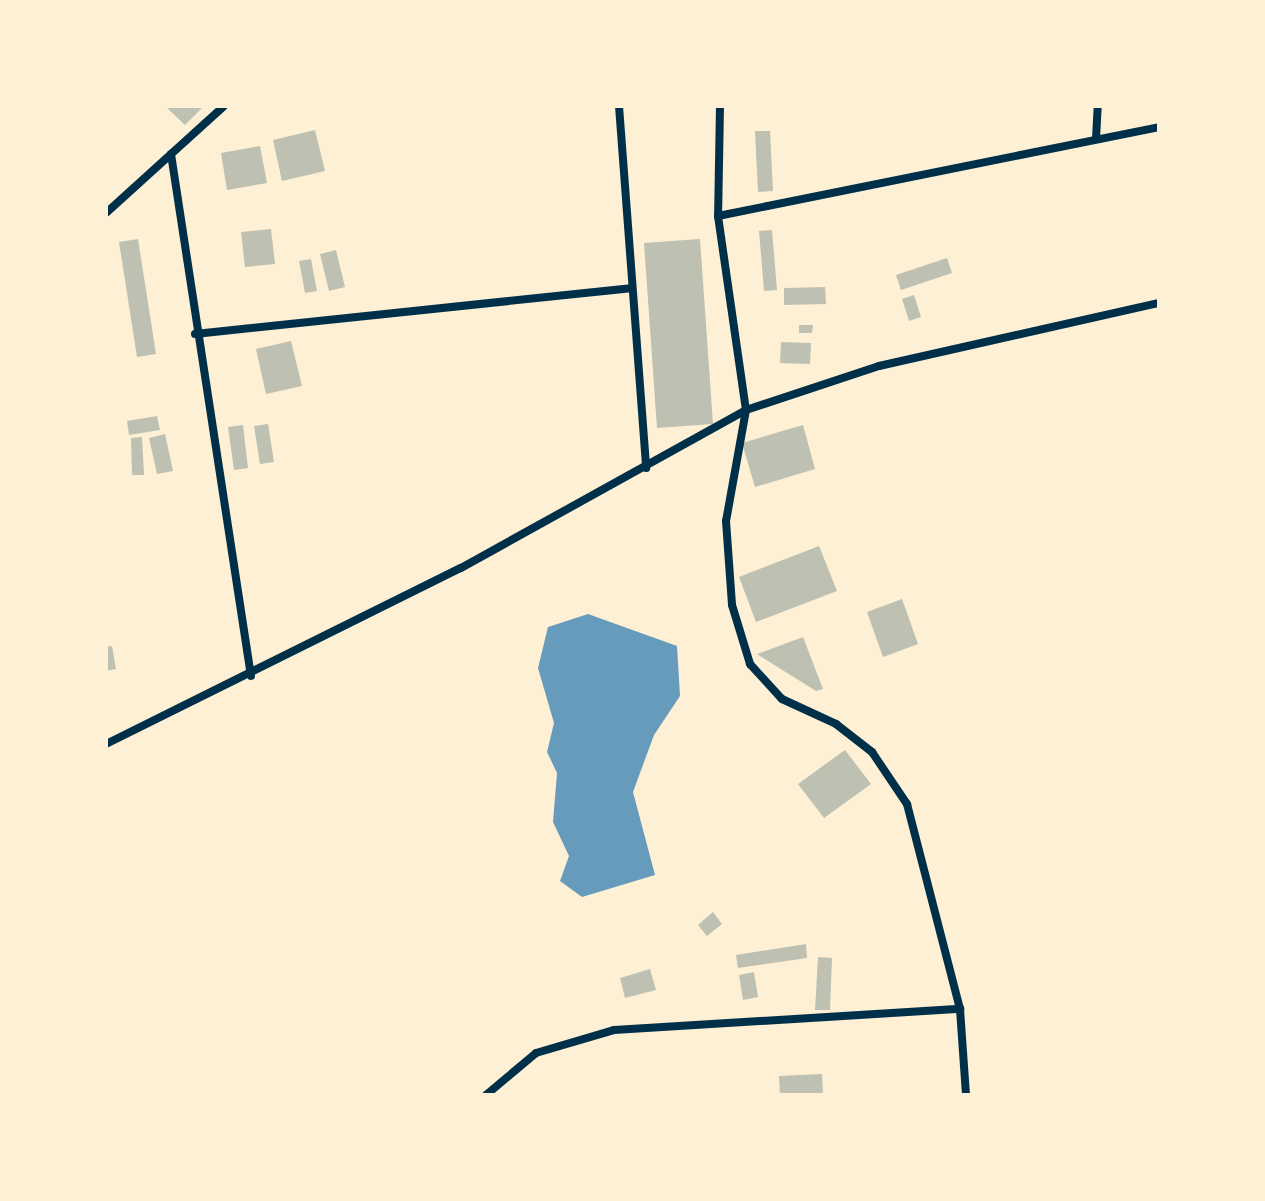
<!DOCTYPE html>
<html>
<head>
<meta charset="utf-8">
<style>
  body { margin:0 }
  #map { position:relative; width:1265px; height:1201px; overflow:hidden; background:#fdf0d5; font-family:"DejaVu Sans",sans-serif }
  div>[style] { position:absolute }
  .water>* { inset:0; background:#669bbc }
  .building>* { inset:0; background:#bec0b2 }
  .minor>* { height:8px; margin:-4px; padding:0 4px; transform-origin:4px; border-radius:4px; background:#003049 }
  span { translate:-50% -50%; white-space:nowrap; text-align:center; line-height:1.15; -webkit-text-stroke:7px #fdf0d5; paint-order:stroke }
  .frame { position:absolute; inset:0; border:108px solid #fdf0d5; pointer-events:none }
</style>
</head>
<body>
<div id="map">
  <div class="water">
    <i style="clip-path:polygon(588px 614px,677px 646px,680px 696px,654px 735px,633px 792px,655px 875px,582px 897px,560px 881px,569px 856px,553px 822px,557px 773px,547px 752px,554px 723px,538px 668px,548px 627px)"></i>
  </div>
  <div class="building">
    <i style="clip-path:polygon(165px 106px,204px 106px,185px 125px)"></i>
    <i style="clip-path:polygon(315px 130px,325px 171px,282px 181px,273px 140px)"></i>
    <i style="clip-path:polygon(755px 131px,770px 131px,773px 191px,758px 192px)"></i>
    <i style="clip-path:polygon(260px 146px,267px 183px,227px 190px,221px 153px)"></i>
    <i style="clip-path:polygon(271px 229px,275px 264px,245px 267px,241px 232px)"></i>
    <i style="clip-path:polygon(772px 230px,777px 290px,764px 291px,759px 231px)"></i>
    <i style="clip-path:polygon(138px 239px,156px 354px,137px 357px,119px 242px)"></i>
    <i style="clip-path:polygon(700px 239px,713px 424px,657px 428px,644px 243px)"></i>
    <i style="clip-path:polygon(336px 250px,345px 287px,329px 291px,320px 254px)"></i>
    <i style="clip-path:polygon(947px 258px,952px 273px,901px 290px,896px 275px)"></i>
    <i style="clip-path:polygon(311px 259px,317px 291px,305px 293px,299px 261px)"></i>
    <i style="clip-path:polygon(825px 287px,826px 304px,784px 305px,784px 288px)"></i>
    <i style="clip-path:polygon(914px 295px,921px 317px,909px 321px,902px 299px)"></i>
    <i style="clip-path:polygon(799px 325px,813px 325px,812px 333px,799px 333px)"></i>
    <i style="clip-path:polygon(291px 341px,302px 386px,266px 394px,256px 349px)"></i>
    <i style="clip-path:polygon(781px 342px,811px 343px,810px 364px,780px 363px)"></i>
    <i style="clip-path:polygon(157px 416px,160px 430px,129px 435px,127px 421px)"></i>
    <i style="clip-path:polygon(268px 424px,274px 462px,260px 464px,254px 426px)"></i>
    <i style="clip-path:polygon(243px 425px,248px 468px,234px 470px,228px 427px)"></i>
    <i style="clip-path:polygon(803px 425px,815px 469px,755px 487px,742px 443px)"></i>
    <i style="clip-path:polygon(165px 434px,173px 471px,157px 474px,149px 438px)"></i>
    <i style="clip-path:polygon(142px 437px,144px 475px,132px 475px,131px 438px)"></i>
    <i style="clip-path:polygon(819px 546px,837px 591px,756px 622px,739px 577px)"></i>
    <i style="clip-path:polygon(902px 599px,918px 644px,883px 657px,867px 612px)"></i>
    <i style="clip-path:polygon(803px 637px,823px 689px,816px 691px,757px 654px)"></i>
    <i style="clip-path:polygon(112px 646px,116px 669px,106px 671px,106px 647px)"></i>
    <i style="clip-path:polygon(845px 750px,871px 784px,824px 818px,798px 784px)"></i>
    <i style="clip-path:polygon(713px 912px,722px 924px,707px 936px,698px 925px)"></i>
    <i style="clip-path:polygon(806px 944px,807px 958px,738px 968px,736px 955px)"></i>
    <i style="clip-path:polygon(818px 957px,832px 958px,830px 1010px,815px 1010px)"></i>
    <i style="clip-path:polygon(650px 969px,656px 990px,625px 998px,620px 978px)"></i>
    <i style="clip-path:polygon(754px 972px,758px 997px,743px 1000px,739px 975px)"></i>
    <i style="clip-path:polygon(822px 1074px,823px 1094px,780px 1095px,779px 1076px)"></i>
  </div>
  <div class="minor">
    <i style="left:619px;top:106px;width:363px;rotate:85.7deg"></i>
    <i style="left:720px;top:106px;width:110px;rotate:91deg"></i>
    <i style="left:718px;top:216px;width:196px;rotate:81.8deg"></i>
    <i style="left:746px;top:410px;width:113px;rotate:100.2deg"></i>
    <i style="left:726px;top:521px;width:84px;rotate:85.9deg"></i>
    <i style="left:732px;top:605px;width:62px;rotate:73deg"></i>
    <i style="left:750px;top:664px;width:47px;rotate:47.6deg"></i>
    <i style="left:782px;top:699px;width:60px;rotate:24.8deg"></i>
    <i style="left:836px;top:724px;width:46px;rotate:37.9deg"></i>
    <i style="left:872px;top:752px;width:63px;rotate:56.1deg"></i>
    <i style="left:907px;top:804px;width:212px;rotate:75.5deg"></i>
    <i style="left:960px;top:1009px;width:86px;rotate:86deg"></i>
    <i style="left:1096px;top:139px;width:33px;rotate:-87deg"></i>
    <i style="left:171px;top:154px;width:528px;rotate:81.29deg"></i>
    <i style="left:106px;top:213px;width:159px;rotate:-42.2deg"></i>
    <i style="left:718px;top:216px;width:450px;rotate:-11.4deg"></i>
    <i style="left:195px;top:334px;width:438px;rotate:-6deg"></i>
    <i style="left:106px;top:744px;width:396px;rotate:-26.4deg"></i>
    <i style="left:461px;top:568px;width:326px;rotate:-29deg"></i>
    <i style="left:746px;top:410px;width:140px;rotate:-18.3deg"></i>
    <i style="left:879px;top:366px;width:287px;rotate:-12.7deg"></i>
    <i style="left:486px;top:1095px;width:65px;rotate:-40deg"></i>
    <i style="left:536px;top:1053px;width:81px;rotate:-16.4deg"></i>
    <i style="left:614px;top:1030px;width:347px;rotate:-3.5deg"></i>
  </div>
  <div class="frame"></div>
</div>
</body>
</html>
